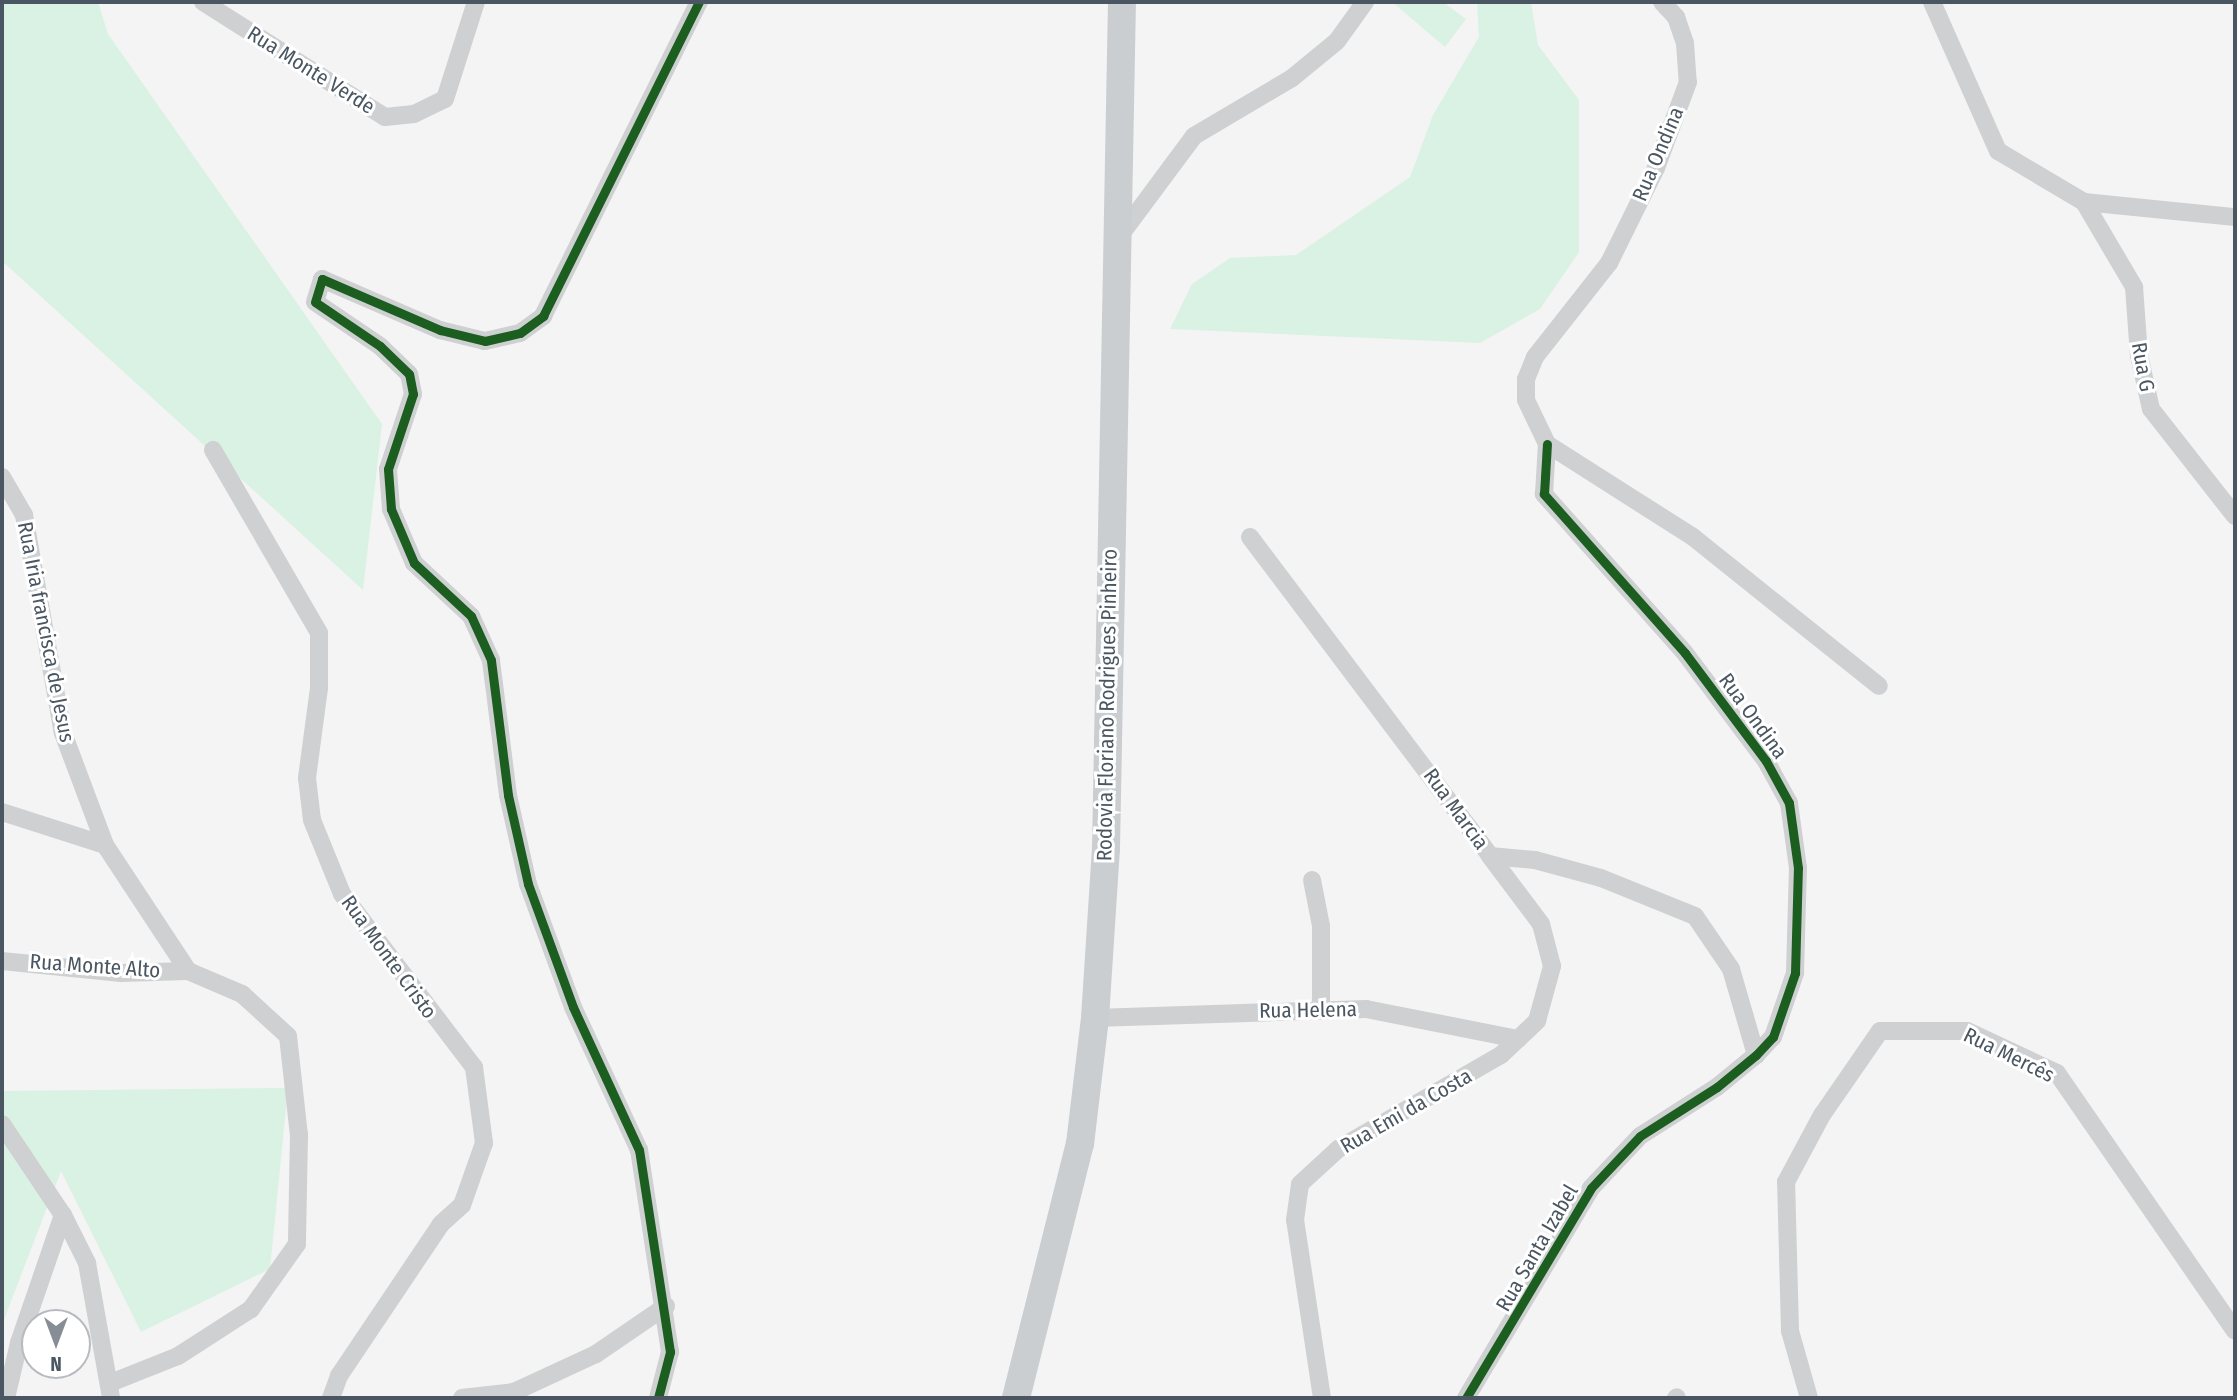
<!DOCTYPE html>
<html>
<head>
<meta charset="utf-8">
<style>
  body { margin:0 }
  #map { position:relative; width:2237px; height:1400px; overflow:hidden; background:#f4f4f4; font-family:"Fira Sans Condensed",sans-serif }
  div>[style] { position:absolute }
  .green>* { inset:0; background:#d9f2e3 }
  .street>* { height:18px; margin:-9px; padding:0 9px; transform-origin:9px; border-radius:9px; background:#ced0d2 }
  .primary>* { height:28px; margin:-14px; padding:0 14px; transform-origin:14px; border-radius:14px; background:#caced1 }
  .cycleway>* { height:9px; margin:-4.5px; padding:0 4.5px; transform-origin:4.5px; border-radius:4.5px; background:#1b5e20 }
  span { translate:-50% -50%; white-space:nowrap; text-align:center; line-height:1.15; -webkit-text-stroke:6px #fff; paint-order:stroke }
  .street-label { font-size:21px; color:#4a5661 }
  .frame { position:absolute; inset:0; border:4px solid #4a5661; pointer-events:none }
  .north { position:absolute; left:21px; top:1309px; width:70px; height:70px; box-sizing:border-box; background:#fff; border:2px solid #b7bbc0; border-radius:50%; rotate:180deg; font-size:19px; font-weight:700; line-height:28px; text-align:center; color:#4a5661 }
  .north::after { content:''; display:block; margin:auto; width:24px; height:32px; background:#868d94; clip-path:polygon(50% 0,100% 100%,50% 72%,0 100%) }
</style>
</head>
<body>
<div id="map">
  <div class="green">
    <i style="clip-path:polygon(2px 2px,98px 2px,108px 34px,382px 424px,363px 590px,2px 261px)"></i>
    <i style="clip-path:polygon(1392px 2px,1443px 2px,1466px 19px,1445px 47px)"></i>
    <i style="clip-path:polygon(1477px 2px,1531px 2px,1538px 45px,1579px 100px,1579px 252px,1540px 309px,1480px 343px,1170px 329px,1192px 284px,1230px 258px,1296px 255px,1410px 177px,1433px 115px,1479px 37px)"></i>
    <i style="clip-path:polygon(288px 1088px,270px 1269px,141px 1332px,61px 1171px,2px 1325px,2px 1091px)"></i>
  </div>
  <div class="street">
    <i style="left:203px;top:2px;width:215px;rotate:32.3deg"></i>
    <i style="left:385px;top:117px;width:29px;rotate:-6deg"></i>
    <i style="left:414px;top:114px;width:34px;rotate:-26deg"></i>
    <i style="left:445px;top:99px;width:102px;rotate:-72.3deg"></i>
    <i style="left:1662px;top:2px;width:21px;rotate:47deg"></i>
    <i style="left:1676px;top:17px;width:28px;rotate:71deg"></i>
    <i style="left:1685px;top:43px;width:39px;rotate:86deg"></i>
    <i style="left:1688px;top:82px;width:92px;rotate:110.4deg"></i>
    <i style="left:1656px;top:168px;width:106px;rotate:116.3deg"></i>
    <i style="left:1609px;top:263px;width:120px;rotate:128.2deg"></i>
    <i style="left:1535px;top:357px;width:24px;rotate:112deg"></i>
    <i style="left:1526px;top:379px;width:21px;rotate:90deg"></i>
    <i style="left:1526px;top:400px;width:49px;rotate:64.5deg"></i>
    <i style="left:1547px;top:444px;width:173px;rotate:32.5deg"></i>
    <i style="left:1693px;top:537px;width:238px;rotate:38.7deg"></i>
    <i style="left:1932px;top:2px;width:163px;rotate:66.1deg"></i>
    <i style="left:1998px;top:151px;width:100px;rotate:30.7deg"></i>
    <i style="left:2084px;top:202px;width:152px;rotate:5.7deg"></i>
    <i style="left:2084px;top:202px;width:99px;rotate:59.5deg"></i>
    <i style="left:2134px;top:287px;width:68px;rotate:85.8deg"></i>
    <i style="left:2139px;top:355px;width:55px;rotate:77.5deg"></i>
    <i style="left:2151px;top:409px;width:136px;rotate:51.9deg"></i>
    <i style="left:1119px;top:237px;width:126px;rotate:-53.4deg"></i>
    <i style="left:1194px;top:136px;width:114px;rotate:-30.6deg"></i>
    <i style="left:1292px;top:78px;width:58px;rotate:-39.4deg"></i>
    <i style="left:1337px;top:41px;width:48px;rotate:-54.3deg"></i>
    <i style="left:213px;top:450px;width:211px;rotate:59.9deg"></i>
    <i style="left:319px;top:633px;width:55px;rotate:90deg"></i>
    <i style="left:319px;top:688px;width:91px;rotate:97.6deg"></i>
    <i style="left:307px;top:778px;width:42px;rotate:83.2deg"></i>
    <i style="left:312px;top:820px;width:80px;rotate:67.9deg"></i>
    <i style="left:342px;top:894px;width:218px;rotate:52.7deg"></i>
    <i style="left:474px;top:1067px;width:77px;rotate:82.5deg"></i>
    <i style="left:484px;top:1143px;width:66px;rotate:109.5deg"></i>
    <i style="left:462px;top:1205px;width:28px;rotate:138deg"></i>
    <i style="left:441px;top:1224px;width:183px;rotate:123.9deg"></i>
    <i style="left:339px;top:1376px;width:23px;rotate:110deg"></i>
    <i style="left:2px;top:477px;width:44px;rotate:59.9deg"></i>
    <i style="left:24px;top:515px;width:221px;rotate:79.9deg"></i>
    <i style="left:63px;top:733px;width:120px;rotate:69.4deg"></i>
    <i style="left:105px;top:845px;width:151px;rotate:56.6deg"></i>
    <i style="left:1250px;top:537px;width:399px;rotate:53deg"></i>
    <i style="left:1490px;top:856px;width:45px;rotate:5.1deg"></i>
    <i style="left:1535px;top:860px;width:68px;rotate:15.3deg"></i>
    <i style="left:1601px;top:878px;width:101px;rotate:22deg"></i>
    <i style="left:1695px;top:916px;width:64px;rotate:55.8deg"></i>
    <i style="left:1731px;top:969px;width:90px;rotate:73.8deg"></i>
    <i style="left:2px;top:812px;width:108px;rotate:17.8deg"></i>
    <i style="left:1312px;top:880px;width:47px;rotate:78.9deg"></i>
    <i style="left:1321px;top:926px;width:83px;rotate:90deg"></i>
    <i style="left:2px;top:961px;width:120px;rotate:5.8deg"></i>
    <i style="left:121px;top:973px;width:67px;rotate:-1.7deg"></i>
    <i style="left:188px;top:971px;width:59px;rotate:23.1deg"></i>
    <i style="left:242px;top:994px;width:62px;rotate:42.4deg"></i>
    <i style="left:288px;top:1036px;width:100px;rotate:83.7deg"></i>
    <i style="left:299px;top:1135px;width:109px;rotate:91.1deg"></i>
    <i style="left:297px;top:1244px;width:80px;rotate:125.3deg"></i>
    <i style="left:251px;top:1309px;width:87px;rotate:147.2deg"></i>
    <i style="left:178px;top:1356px;width:73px;rotate:158.3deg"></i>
    <i style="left:1095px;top:1018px;width:271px;rotate:-1.9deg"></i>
    <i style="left:1366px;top:1009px;width:155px;rotate:11.2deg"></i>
    <i style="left:2px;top:1124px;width:110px;rotate:56.2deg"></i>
    <i style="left:63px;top:1215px;width:135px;rotate:109deg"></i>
    <i style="left:19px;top:1343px;width:57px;rotate:103.3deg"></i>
    <i style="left:63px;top:1215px;width:54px;rotate:63.4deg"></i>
    <i style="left:87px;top:1263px;width:137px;rotate:79.9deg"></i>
    <i style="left:462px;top:1398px;width:52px;rotate:-6.6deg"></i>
    <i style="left:514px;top:1392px;width:90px;rotate:-24.9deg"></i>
    <i style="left:596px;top:1354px;width:85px;rotate:-34.4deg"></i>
    <i style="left:658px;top:1398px;width:48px;rotate:-75.4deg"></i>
    <i style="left:670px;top:1352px;width:204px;rotate:-98.7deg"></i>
    <i style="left:639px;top:1150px;width:157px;rotate:-114.8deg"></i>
    <i style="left:573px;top:1007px;width:131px;rotate:-110.1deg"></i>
    <i style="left:528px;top:884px;width:91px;rotate:-102.7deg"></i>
    <i style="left:508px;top:795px;width:136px;rotate:-97.2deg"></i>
    <i style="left:491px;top:660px;width:48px;rotate:-114.4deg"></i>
    <i style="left:471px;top:616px;width:78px;rotate:-137.1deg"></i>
    <i style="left:414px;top:563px;width:59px;rotate:-113.1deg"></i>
    <i style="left:391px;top:509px;width:40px;rotate:-94.3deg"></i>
    <i style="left:388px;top:469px;width:79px;rotate:-71.6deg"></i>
    <i style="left:413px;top:394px;width:20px;rotate:-101deg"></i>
    <i style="left:409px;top:374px;width:40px;rotate:-136deg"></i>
    <i style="left:380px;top:346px;width:78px;rotate:-145.9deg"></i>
    <i style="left:315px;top:302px;width:24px;rotate:-73deg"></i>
    <i style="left:322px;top:279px;width:129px;rotate:23.4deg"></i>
    <i style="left:440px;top:330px;width:46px;rotate:13.7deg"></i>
    <i style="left:485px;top:341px;width:36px;rotate:-13deg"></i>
    <i style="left:520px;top:333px;width:29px;rotate:-36deg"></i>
    <i style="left:543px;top:316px;width:351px;rotate:-63.6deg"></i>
    <i style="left:1322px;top:1398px;width:180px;rotate:-98.6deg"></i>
    <i style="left:1295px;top:1220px;width:36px;rotate:-82deg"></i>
    <i style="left:1300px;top:1184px;width:52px;rotate:-42.6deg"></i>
    <i style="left:1338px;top:1149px;width:188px;rotate:-30deg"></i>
    <i style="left:1501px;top:1055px;width:50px;rotate:-43.4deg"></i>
    <i style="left:1537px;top:1021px;width:57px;rotate:-74.7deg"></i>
    <i style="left:1552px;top:966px;width:43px;rotate:-104.7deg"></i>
    <i style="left:1541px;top:924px;width:85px;rotate:-126.9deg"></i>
    <i style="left:1466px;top:1398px;width:244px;rotate:-59.2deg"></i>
    <i style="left:1591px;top:1188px;width:71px;rotate:-46.7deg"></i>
    <i style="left:1640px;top:1136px;width:91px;rotate:-32.5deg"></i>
    <i style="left:1717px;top:1087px;width:50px;rotate:-39.4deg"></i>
    <i style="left:1756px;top:1055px;width:25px;rotate:-47deg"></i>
    <i style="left:1773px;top:1037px;width:68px;rotate:-71deg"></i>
    <i style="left:1795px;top:973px;width:105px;rotate:-88.4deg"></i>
    <i style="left:1798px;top:868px;width:66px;rotate:-97.9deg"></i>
    <i style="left:1789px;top:803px;width:48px;rotate:-118.7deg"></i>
    <i style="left:1766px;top:761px;width:135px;rotate:-126.9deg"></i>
    <i style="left:1685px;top:653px;width:213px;rotate:-131.6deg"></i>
    <i style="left:1544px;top:494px;width:50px;rotate:-86.6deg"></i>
    <i style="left:1676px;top:1398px;width:1px;rotate:-45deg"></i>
    <i style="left:1809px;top:1398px;width:70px;rotate:-105.8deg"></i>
    <i style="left:1790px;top:1331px;width:149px;rotate:-91.5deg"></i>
    <i style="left:1786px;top:1182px;width:76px;rotate:-61.8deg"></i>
    <i style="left:1822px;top:1115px;width:102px;rotate:-55.4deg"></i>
    <i style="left:1880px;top:1031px;width:87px"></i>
    <i style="left:1967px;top:1031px;width:99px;rotate:25deg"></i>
    <i style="left:2057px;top:1073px;width:313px;rotate:55.4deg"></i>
  </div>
  <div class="primary">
    <i style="left:1016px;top:1398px;width:262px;rotate:-75.9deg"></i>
    <i style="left:1080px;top:1144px;width:127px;rotate:-83.2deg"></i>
    <i style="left:1095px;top:1018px;width:169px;rotate:-86.3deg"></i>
    <i style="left:1106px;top:849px;width:847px;rotate:-88.92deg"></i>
  </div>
  <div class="cycleway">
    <i style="left:658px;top:1398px;width:48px;rotate:-75.4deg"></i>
    <i style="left:670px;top:1352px;width:204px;rotate:-98.7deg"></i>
    <i style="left:639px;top:1150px;width:157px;rotate:-114.8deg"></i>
    <i style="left:573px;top:1007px;width:131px;rotate:-110.1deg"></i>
    <i style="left:528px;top:884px;width:91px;rotate:-102.7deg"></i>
    <i style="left:508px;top:795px;width:136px;rotate:-97.2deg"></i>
    <i style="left:491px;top:660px;width:48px;rotate:-114.4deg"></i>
    <i style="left:471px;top:616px;width:78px;rotate:-137.1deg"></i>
    <i style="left:414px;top:563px;width:59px;rotate:-113.1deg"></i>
    <i style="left:391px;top:509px;width:40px;rotate:-94.3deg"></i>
    <i style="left:388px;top:469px;width:79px;rotate:-71.6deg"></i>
    <i style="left:413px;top:394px;width:20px;rotate:-101deg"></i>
    <i style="left:409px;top:374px;width:40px;rotate:-136deg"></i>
    <i style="left:380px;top:346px;width:78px;rotate:-145.9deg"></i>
    <i style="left:315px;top:302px;width:24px;rotate:-73deg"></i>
    <i style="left:322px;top:279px;width:129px;rotate:23.4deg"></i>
    <i style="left:440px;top:330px;width:46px;rotate:13.7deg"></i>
    <i style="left:485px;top:341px;width:36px;rotate:-13deg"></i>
    <i style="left:520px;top:333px;width:29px;rotate:-36deg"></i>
    <i style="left:543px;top:316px;width:351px;rotate:-63.6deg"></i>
    <i style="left:1466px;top:1398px;width:244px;rotate:-59.2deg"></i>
    <i style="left:1591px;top:1188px;width:71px;rotate:-46.7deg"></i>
    <i style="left:1640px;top:1136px;width:91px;rotate:-32.5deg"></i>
    <i style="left:1717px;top:1087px;width:50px;rotate:-39.4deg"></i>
    <i style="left:1756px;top:1055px;width:25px;rotate:-47deg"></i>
    <i style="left:1773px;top:1037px;width:68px;rotate:-71deg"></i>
    <i style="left:1795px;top:973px;width:105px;rotate:-88.4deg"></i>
    <i style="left:1798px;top:868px;width:66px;rotate:-97.9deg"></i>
    <i style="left:1789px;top:803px;width:48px;rotate:-118.7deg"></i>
    <i style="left:1766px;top:761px;width:135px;rotate:-126.9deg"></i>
    <i style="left:1685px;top:653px;width:213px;rotate:-131.6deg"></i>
    <i style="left:1544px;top:494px;width:50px;rotate:-86.6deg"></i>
  </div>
  <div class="street-label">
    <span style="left:311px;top:70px;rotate:32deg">Rua Monte Verde</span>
    <span style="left:1658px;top:154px;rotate:-67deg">Rua Ondina</span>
    <span style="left:2143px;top:367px;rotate:80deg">Rua G</span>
    <span style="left:46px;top:632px;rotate:79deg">Rua Iria francisca de Jesus</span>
    <span style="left:1107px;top:705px;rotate:-89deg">Rodovia Floriano Rodrigues Pinheiro</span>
    <span style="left:1753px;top:716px;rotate:54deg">Rua Ondina</span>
    <span style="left:1456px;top:809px;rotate:54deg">Rua Marcia</span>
    <span style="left:389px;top:957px;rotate:54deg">Rua Monte Cristo</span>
    <span style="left:95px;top:966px;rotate:4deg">Rua Monte Alto</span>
    <span style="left:1308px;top:1010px;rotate:-1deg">Rua Helena</span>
    <span style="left:2009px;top:1055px;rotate:26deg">Rua Mercês</span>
    <span style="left:1406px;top:1111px;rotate:-30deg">Rua Emi da Costa</span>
    <span style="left:1537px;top:1248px;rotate:-60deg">Rua Santa Izabel</span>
  </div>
  <div class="frame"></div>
  <div class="north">N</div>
</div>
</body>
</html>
